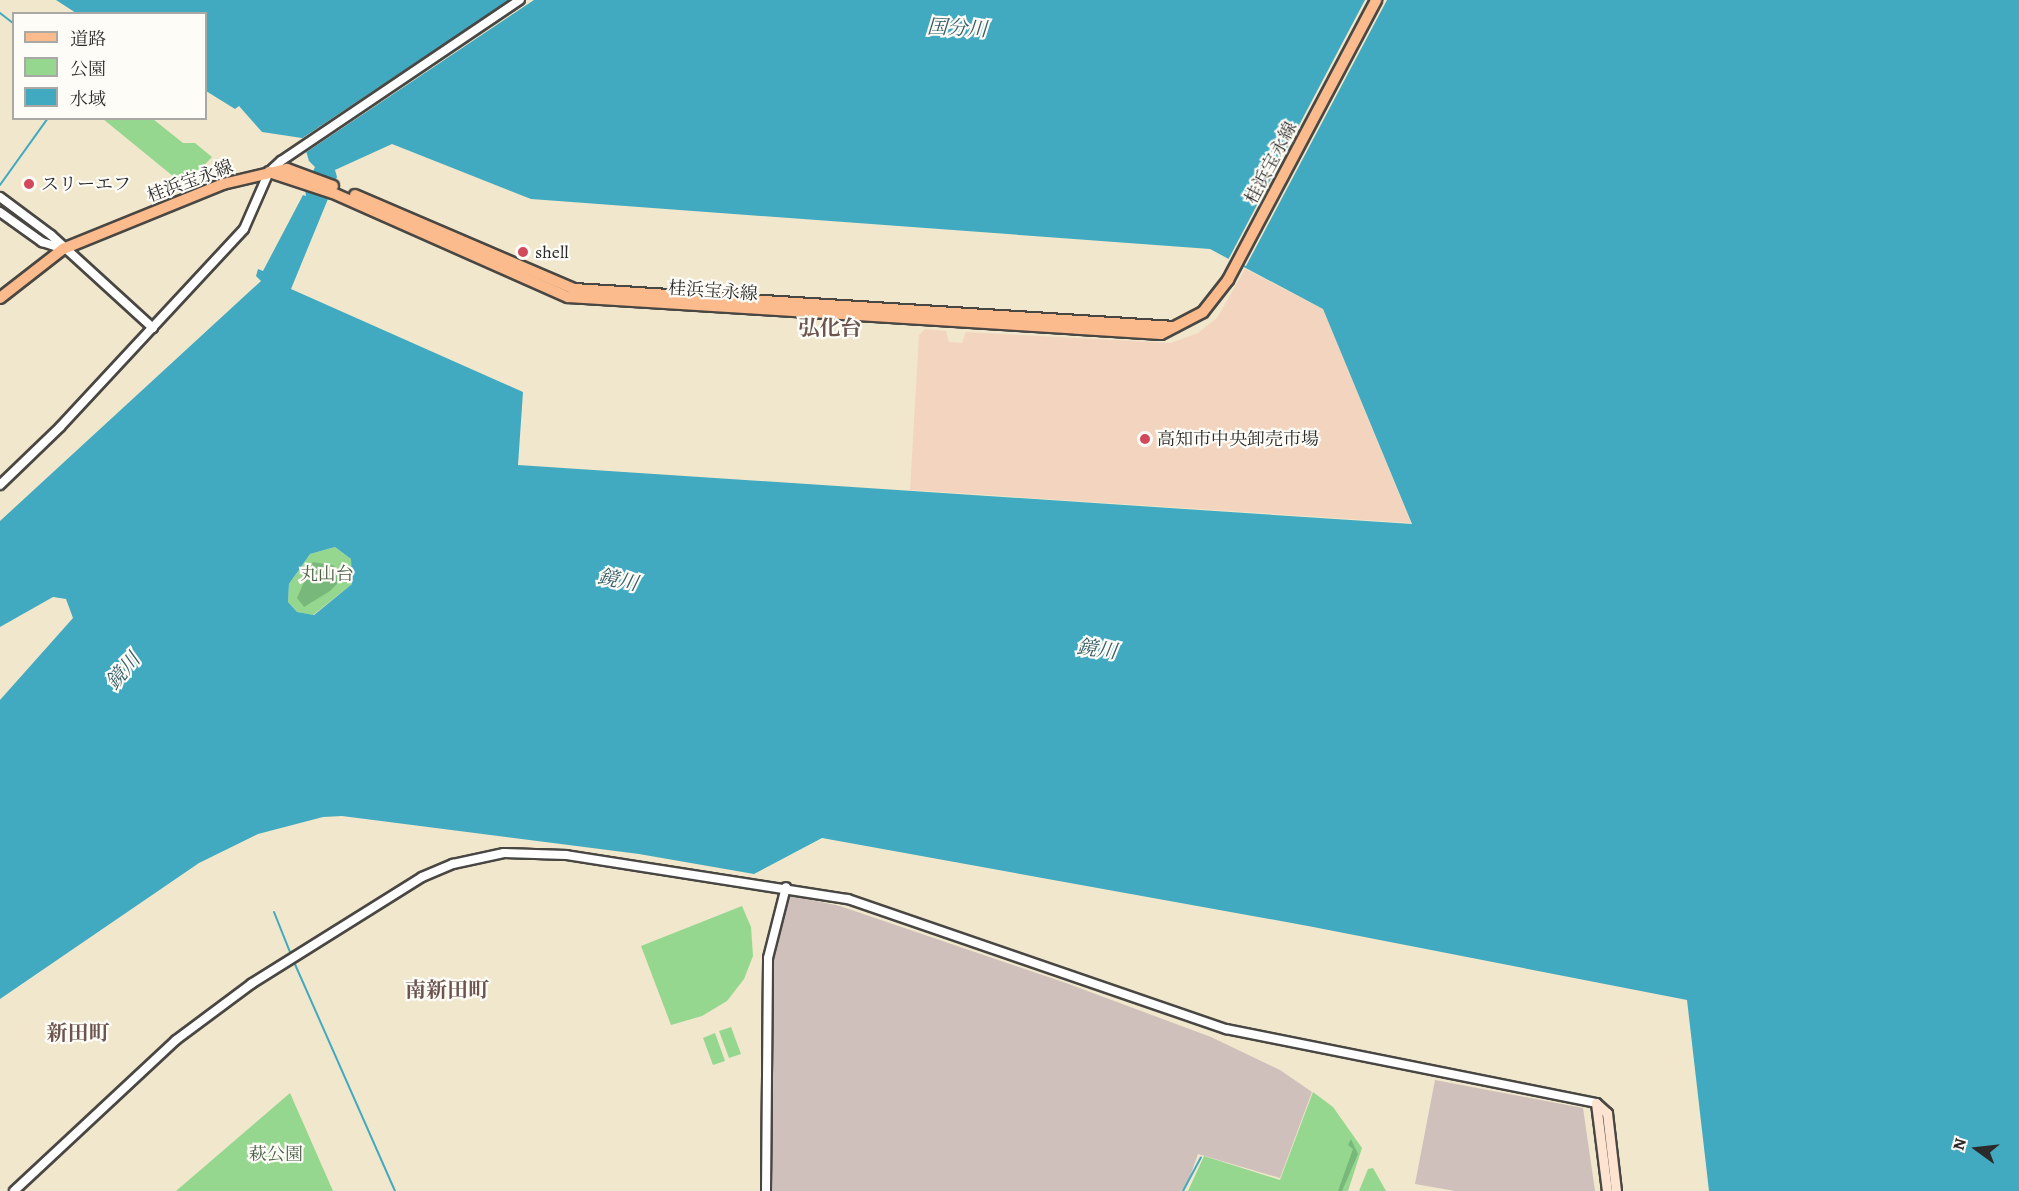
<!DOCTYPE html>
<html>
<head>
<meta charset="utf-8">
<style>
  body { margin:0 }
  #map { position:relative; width:2019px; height:1191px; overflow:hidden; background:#f1e7cc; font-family:Alegreya,"Noto Serif JP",serif }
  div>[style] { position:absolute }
  .built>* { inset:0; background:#f3d4bf }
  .industrial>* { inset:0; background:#cfc0bb }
  .green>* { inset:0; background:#95d78f }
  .forest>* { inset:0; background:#78b87a }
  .water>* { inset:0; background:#41aac1 }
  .pier>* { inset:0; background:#f1e7cc }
  .stream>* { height:2px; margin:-1px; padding:0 1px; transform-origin:1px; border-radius:1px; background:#41aac1 }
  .roads { filter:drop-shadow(2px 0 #494743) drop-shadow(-2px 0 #494743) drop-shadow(0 2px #494743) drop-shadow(0 -2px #494743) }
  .tertiary>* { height:8px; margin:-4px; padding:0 4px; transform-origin:4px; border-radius:4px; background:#fff }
  .secondary>* { height:9px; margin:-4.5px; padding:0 4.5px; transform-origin:4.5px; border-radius:4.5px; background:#fde4d1 }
  .primary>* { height:10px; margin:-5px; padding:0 5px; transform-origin:5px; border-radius:5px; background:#fbbb8d }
  .dots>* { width:16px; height:16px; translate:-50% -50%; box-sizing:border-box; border:3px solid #fdfcf7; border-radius:50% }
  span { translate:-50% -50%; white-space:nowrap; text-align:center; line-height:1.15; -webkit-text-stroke:4.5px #fdfcf7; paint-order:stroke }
  .street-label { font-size:18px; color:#2b2b2b }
  .poi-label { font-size:18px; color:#2b2b2b }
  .left { translate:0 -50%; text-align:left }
  .park-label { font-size:18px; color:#4b5f49 }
  .water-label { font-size:20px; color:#345e67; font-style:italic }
  .quarter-label { font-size:21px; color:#6d544f; font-weight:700 }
  .legend { position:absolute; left:12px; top:12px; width:195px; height:108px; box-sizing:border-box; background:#fdfcf7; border:2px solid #a9a8a5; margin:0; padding:8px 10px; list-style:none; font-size:18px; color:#2b2b2b }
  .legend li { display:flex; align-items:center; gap:12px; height:30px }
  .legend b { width:30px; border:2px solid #a9a8a5 }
  .north { position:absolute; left:1947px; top:1119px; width:60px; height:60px; -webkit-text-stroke:4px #fdfcf7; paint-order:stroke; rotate:285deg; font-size:16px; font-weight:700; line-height:24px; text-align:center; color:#2b2b2b }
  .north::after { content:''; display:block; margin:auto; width:21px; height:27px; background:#2b2b2b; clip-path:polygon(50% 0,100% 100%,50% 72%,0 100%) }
</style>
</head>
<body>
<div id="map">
  <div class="built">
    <i style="clip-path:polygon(1245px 269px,1323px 309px,1411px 523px,910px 490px,919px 335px,925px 329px,946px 331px,949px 342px,962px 343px,966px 332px,1171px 343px,1198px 333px,1217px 318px)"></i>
  </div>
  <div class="industrial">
    <i style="clip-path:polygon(792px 896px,840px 906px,1066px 983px,1211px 1037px,1280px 1070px,1312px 1092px,1280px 1178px,1198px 1154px,1187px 1185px,1181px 1191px,770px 1191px,772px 961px,788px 898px)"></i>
    <i style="clip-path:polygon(1435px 1080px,1583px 1108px,1595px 1191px,1455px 1191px,1415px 1184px)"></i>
  </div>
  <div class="green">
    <i style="clip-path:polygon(103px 119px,153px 119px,183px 143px,195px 143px,212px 157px,185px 186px)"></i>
    <i style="clip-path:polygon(335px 547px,351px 559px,352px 584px,313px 615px,297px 612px,288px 602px,289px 584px,310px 554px)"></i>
    <i style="clip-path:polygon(742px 906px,751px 927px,753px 956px,744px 979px,727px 1001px,702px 1016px,671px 1025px,641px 946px)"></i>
    <i style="clip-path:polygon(731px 1027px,741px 1054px,729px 1058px,719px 1031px)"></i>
    <i style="clip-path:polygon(715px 1033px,725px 1061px,713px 1065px,703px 1038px)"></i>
    <i style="clip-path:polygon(1313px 1092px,1333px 1107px,1362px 1148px,1348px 1191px,1188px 1191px,1204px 1156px,1280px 1180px)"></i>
    <i style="clip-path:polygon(290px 1093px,333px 1191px,176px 1191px)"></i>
    <i style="clip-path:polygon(1373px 1168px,1386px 1191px,1359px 1191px,1368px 1169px)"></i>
  </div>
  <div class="forest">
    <i style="clip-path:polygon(313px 562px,332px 565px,344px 572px,343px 578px,330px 591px,304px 607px,297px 598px)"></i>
    <i style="clip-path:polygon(1351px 1139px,1358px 1154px,1342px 1191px,1338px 1191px,1353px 1149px,1348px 1145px)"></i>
  </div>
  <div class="water">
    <i style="clip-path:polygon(evenodd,56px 0,2019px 0,2019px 1191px,1709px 1191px,1687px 1000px,1308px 926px,822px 838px,754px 874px,639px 854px,342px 816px,323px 817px,258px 834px,199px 863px,0 999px,0 700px,73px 618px,66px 599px,53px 597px,0 627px,0 521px,261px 281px,256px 276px,258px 269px,263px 271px,303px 195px,306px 196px,305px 190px,315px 167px,309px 161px,302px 138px,262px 132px,239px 106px,235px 109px,206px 91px,206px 14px,76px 13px,56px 0,392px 144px,531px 199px,1210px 249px,1323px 309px,1412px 524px,518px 465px,523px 392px,291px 289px,337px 177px,335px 170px,392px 144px,56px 0,335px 547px,351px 559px,352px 584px,314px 615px,297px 612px,288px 602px,289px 584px,310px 554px,335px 547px)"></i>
  </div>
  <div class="pier">
    <i style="clip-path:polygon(510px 0,534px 0,302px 155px,298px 141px)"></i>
    <i style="clip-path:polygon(1365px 0,1387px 0,1246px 266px,1228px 260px)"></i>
  </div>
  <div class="stream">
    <i style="left:0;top:13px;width:18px;rotate:38deg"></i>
    <i style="left:0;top:185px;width:82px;rotate:-54.4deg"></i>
    <i style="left:274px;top:912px;width:48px;rotate:68.2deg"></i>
    <i style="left:294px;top:962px;width:250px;rotate:66.2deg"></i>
    <i style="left:1183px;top:1191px;width:38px;rotate:-62deg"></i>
  </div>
  <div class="roads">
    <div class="tertiary">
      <i style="left:0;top:197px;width:64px;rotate:36.7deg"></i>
      <i style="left:51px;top:235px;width:138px;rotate:42.4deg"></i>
      <i style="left:0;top:212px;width:52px;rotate:35.5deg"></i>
      <i style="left:42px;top:242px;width:22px;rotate:18deg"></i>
      <i style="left:0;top:485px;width:83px;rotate:-44deg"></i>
      <i style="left:60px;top:427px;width:270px;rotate:-47.1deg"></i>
      <i style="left:244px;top:229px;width:62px;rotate:-66.3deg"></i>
      <i style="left:269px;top:172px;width:16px;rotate:-43deg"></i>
      <i style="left:281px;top:161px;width:288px;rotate:-34deg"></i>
      <i style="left:14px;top:1191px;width:221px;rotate:-43deg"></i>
      <i style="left:176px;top:1040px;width:94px;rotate:-36.7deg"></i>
      <i style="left:251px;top:984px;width:202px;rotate:-32deg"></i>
      <i style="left:422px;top:877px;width:34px;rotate:-23deg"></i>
      <i style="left:453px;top:864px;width:52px;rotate:-12.2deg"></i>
      <i style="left:504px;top:853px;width:62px;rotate:1.8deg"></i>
      <i style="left:566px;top:855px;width:285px;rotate:8.9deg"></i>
      <i style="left:848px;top:899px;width:400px;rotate:19deg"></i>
      <i style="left:1226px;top:1029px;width:377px;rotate:11.3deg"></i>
      <i style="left:766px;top:1191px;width:233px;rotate:-89.5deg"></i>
      <i style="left:768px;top:958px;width:73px;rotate:-75.8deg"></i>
    </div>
    <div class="secondary">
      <i style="left:1596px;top:1103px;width:15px;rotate:42deg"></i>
      <i style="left:1607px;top:1113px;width:79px;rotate:83.4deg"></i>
      <i style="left:1596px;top:1103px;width:89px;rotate:82.9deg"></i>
    </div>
    <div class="primary">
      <i style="left:269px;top:172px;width:67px;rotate:18.2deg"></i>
      <i style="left:333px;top:193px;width:257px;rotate:23.9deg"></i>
      <i style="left:568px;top:297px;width:594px;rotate:3.57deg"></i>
      <i style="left:1161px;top:334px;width:47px;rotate:-27.6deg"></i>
      <i style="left:1203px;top:312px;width:41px;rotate:-52deg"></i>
      <i style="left:1228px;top:280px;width:317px;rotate:-62.1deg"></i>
      <i style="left:355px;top:195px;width:238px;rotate:23.2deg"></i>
      <i style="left:574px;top:289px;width:601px;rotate:3.62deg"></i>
      <i style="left:0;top:298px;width:80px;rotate:-37.9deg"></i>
      <i style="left:63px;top:249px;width:173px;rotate:-22.1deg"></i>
      <i style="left:223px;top:184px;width:66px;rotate:-13.2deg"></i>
      <i style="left:287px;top:169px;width:49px;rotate:20.3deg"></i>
    </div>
  </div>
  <div class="dots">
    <i style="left:29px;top:184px;background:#d1495b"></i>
    <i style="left:523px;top:252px;background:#d1495b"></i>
    <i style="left:1145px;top:439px;background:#d1495b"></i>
  </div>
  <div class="street-label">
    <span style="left:1271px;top:163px;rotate:-62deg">桂浜宝永線</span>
    <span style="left:190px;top:181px;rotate:-20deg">桂浜宝永線</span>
    <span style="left:713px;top:291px;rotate:4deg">桂浜宝永線</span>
  </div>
  <div class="poi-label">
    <span class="left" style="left:41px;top:184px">スリーエフ</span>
    <span class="left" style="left:535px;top:252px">shell</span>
    <span class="left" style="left:1157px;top:439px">高知市中央卸売市場</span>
  </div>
  <div class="park-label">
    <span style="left:327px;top:574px">丸山台</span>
    <span style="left:276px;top:1154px">萩公園</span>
  </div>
  <div class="water-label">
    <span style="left:957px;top:28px;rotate:3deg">国分川</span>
    <span style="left:618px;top:580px;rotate:12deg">鏡川</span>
    <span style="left:1097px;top:649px;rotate:8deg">鏡川</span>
    <span style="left:123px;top:671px;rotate:-50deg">鏡川</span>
  </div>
  <div class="quarter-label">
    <span style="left:830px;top:328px">弘化台</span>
    <span style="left:447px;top:990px">南新田町</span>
    <span style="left:78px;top:1033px">新田町</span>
  </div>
  <ul class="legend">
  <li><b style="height:8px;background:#fbbb8d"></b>道路</li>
  <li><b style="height:16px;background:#95d78f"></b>公園</li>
  <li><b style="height:16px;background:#41aac1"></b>水域</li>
  </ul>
  <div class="north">N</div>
</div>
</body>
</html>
